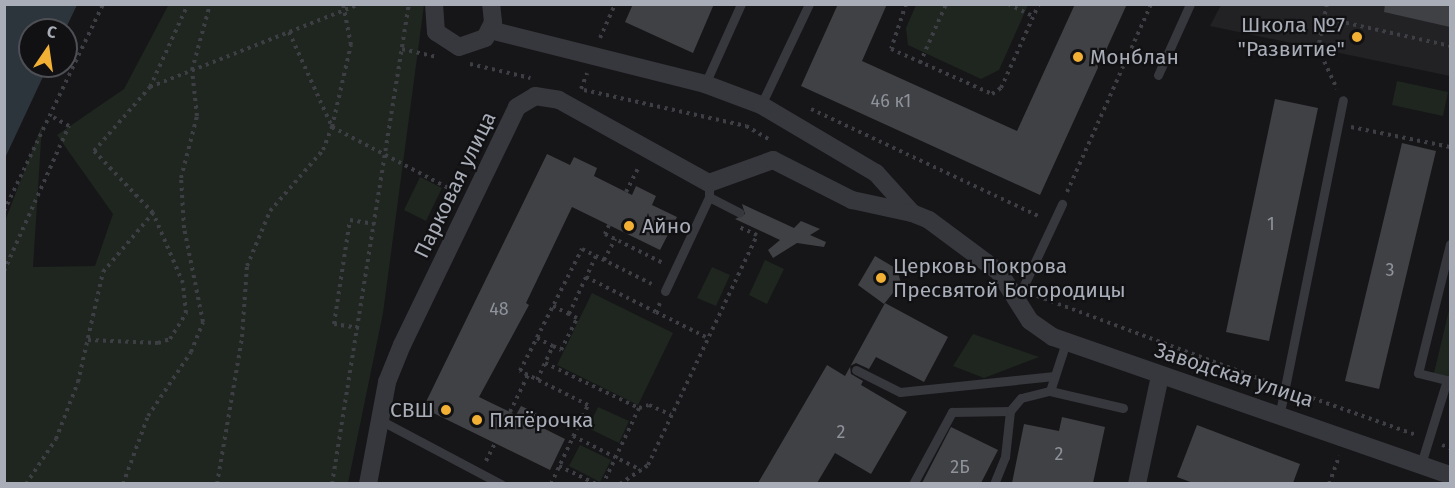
<!DOCTYPE html>
<html>
<head>
<meta charset="utf-8">
<style>
  body { margin:0 }
  #map { position:relative; width:1455px; height:488px; overflow:hidden; background:#161618; font-family:"Fira Sans",sans-serif }
  div>[style] { position:absolute }
  .built>* { inset:0; background:#222225 }
  .green>* { inset:0; background:#1e261f }
  .water>* { inset:0; background:#2c353c }
  .building>* { inset:0; background:#404145 }
  .path>* { height:4px; margin-top:-2px; transform-origin:0; background:repeating-linear-gradient(90deg,#3d3f44 0 3px,transparent 0 7.5px) }
  .service>* { height:9px; margin:-4.5px; padding:0 4.5px; transform-origin:4.5px; border-radius:4.5px; background:#37383d }
  .minor>* { height:18px; margin:-9px; padding:0 9px; transform-origin:9px; border-radius:9px; background:#37383d }
  .dots>* { width:16px; height:16px; translate:-50% -50%; box-sizing:border-box; border:3px solid #111113; border-radius:50% }
  span { translate:-50% -50%; white-space:nowrap; text-align:center; line-height:1.15; -webkit-text-stroke:4.5px #111113; paint-order:stroke }
  .number-label { font-size:18px; color:#8e929b }
  .number-label span { -webkit-text-stroke-width:0 }
  .poi-label { font-size:21px; color:#a8adb8 }
  .right { translate:-100% -50%; text-align:right }
  .left { translate:0 -50%; text-align:left }
  .street-label { font-size:21px; color:#a8adb8 }
  .frame { position:absolute; inset:0; border:6px solid #a8adb8; pointer-events:none }
  .north { position:absolute; left:18px; top:18px; width:60px; height:60px; box-sizing:border-box; background:#111113; border:2px solid #4d4f55; border-radius:50%; rotate:13deg; font-size:16px; font-weight:700; line-height:24px; text-align:center; color:#a8adb8 }
  .north::after { content:''; display:block; margin:auto; width:21px; height:27px; background:#f2b134; clip-path:polygon(50% 0,100% 100%,50% 72%,0 100%) }
</style>
</head>
<body>
<div id="map">
  <div class="built">
    <i style="clip-path:polygon(1221px 5px,1450px 5px,1450px 76px,1210px 26px)"></i>
  </div>
  <div class="green">
    <i style="clip-path:polygon(169px 4px,424px 5px,383px 313px,348px 483px,5px 483px,5px 221px,42px 125px,33px 267px,95px 266px,113px 214px,57px 135px,124px 89px)"></i>
    <i style="clip-path:polygon(916px 5px,916px 4px,1028px 5px,999px 70px,981px 79px,908px 45px,906px 28px)"></i>
    <i style="clip-path:polygon(1397px 81px,1448px 92px,1443px 116px,1392px 105px)"></i>
    <i style="clip-path:polygon(420px 177px,442px 188px,426px 221px,404px 210px)"></i>
    <i style="clip-path:polygon(765px 260px,784px 269px,767px 304px,749px 295px)"></i>
    <i style="clip-path:polygon(712px 267px,730px 275px,716px 306px,697px 298px)"></i>
    <i style="clip-path:polygon(592px 293px,673px 333px,638px 405px,557px 365px)"></i>
    <i style="clip-path:polygon(1450px 306px,1450px 377px,1434px 373px)"></i>
    <i style="clip-path:polygon(973px 334px,1039px 357px,984px 378px,953px 366px)"></i>
    <i style="clip-path:polygon(598px 407px,629px 421px,619px 443px,588px 428px)"></i>
    <i style="clip-path:polygon(580px 445px,611px 460px,600px 482px,569px 466px)"></i>
  </div>
  <div class="water">
    <i style="clip-path:polygon(5px 4px,77px 5px,65px 30px,30px 30px,30px 66px,48px 66px,5px 158px)"></i>
  </div>
  <div class="building">
    <i style="clip-path:polygon(633px 4px,714px 4px,693px 53px,625px 22px)"></i>
    <i style="clip-path:polygon(838px 4px,887px 4px,862px 61px,1017px 131px,1075px 4px,1127px 4px,1040px 195px,801px 86px)"></i>
    <i style="clip-path:polygon(1385px 4px,1450px 4px,1450px 27px,1384px 12px)"></i>
    <i style="clip-path:polygon(1275px 99px,1318px 108px,1269px 341px,1226px 332px)"></i>
    <i style="clip-path:polygon(1402px 143px,1436px 151px,1379px 389px,1345px 381px)"></i>
    <i style="clip-path:polygon(547px 154px,570px 165px,574px 157px,597px 168px,594px 176px,632px 195px,636px 186px,656px 196px,652px 205px,677px 217px,660px 250px,572px 207px,526px 303px,529px 305px,479px 397px,516px 415px,521px 406px,532px 411px,543px 417px,539px 426px,565px 439px,550px 470px,423px 408px)"></i>
    <i style="clip-path:polygon(742px 204px,794px 228px,801px 221px,820px 229px,810px 235px,826px 242px,824px 247px,797px 243px,773px 258px,768px 250px,780px 240px,735px 219px,745px 214px)"></i>
    <i style="clip-path:polygon(875px 256px,897px 269px,901px 283px,884px 304px,858px 285px)"></i>
    <i style="clip-path:polygon(885px 303px,948px 337px,924px 382px,876px 357px,869px 369px,856px 363px,850px 366px,851px 374px,863px 381px,861px 385px,907px 412px,871px 474px,835px 453px,817px 483px,758px 483px,827px 365px,845px 376px)"></i>
    <i style="clip-path:polygon(1062px 417px,1105px 427px,1093px 483px,1012px 483px,1024px 424px,1059px 431px)"></i>
    <i style="clip-path:polygon(1197px 425px,1300px 464px,1293px 483px,1193px 483px,1177px 477px)"></i>
    <i style="clip-path:polygon(951px 427px,998px 450px,981px 483px,922px 483px)"></i>
  </div>
  <div class="path">
    <i style="left:906px;top:4px;width:47px;rotate:108.4deg"></i>
    <i style="left:891px;top:49px;width:111px;rotate:24deg"></i>
    <i style="left:992px;top:94px;width:11px;rotate:-34deg"></i>
    <i style="left:1001px;top:88px;width:92px;rotate:-65.7deg"></i>
    <i style="left:1008px;top:4px;width:28px;rotate:26deg"></i>
    <i style="left:1327px;top:4px;width:14px;rotate:102deg"></i>
    <i style="left:1324px;top:18px;width:129px;rotate:12.5deg"></i>
    <i style="left:1324px;top:18px;width:31px;rotate:101deg"></i>
    <i style="left:1318px;top:48px;width:45px;rotate:65.1deg"></i>
    <i style="left:289px;top:32px;width:104px;rotate:65.6deg"></i>
    <i style="left:332px;top:127px;width:140px;rotate:27.7deg"></i>
    <i style="left:600px;top:38px;width:37px;rotate:-66deg"></i>
    <i style="left:402px;top:49px;width:35px;rotate:13deg"></i>
    <i style="left:920px;top:63px;width:64px;rotate:-66.2deg"></i>
    <i style="left:470px;top:64px;width:62px;rotate:13.1deg"></i>
    <i style="left:150px;top:87px;width:226px;rotate:-21.6deg"></i>
    <i style="left:581px;top:89px;width:17px;rotate:-69deg"></i>
    <i style="left:584px;top:90px;width:166px;rotate:12.5deg"></i>
    <i style="left:746px;top:126px;width:28px;rotate:30deg"></i>
    <i style="left:811px;top:109px;width:253px;rotate:25.2deg"></i>
    <i style="left:1351px;top:127px;width:101px;rotate:11.4deg"></i>
    <i style="left:626px;top:192px;width:29px;rotate:-63deg"></i>
    <i style="left:1067px;top:192px;width:206px;rotate:-65.9deg"></i>
    <i style="left:4px;top:211px;width:229px;rotate:-64.4deg"></i>
    <i style="left:609px;top:225px;width:10px;rotate:114deg"></i>
    <i style="left:605px;top:234px;width:65px;rotate:26.6deg"></i>
    <i style="left:596px;top:256px;width:23px;rotate:115deg"></i>
    <i style="left:586px;top:277px;width:78px;rotate:26.6deg"></i>
    <i style="left:604px;top:260px;width:24px;rotate:-62deg"></i>
    <i style="left:4px;top:271px;width:159px;rotate:-65.9deg"></i>
    <i style="left:69px;top:126px;width:21px;rotate:-151deg"></i>
    <i style="left:1037px;top:296px;width:250px;rotate:20.4deg"></i>
    <i style="left:660px;top:303px;width:10px;rotate:114deg"></i>
    <i style="left:656px;top:312px;width:58px;rotate:26.6deg"></i>
    <i style="left:553px;top:306px;width:18px;rotate:27deg"></i>
    <i style="left:359px;top:328px;width:25px;rotate:-171deg"></i>
    <i style="left:334px;top:324px;width:105px;rotate:-81.3deg"></i>
    <i style="left:350px;top:220px;width:25px;rotate:9deg"></i>
    <i style="left:537px;top:338px;width:18px;rotate:27deg"></i>
    <i style="left:88px;top:340px;width:70px;rotate:2.5deg"></i>
    <i style="left:158px;top:343px;width:13px;rotate:-18deg"></i>
    <i style="left:170px;top:339px;width:31px;rotate:-58deg"></i>
    <i style="left:186px;top:313px;width:30px;rotate:-96deg"></i>
    <i style="left:183px;top:283px;width:76px;rotate:-113.2deg"></i>
    <i style="left:153px;top:213px;width:86px;rotate:-133.6deg"></i>
    <i style="left:94px;top:151px;width:85px;rotate:-48.8deg"></i>
    <i style="left:150px;top:87px;width:91px;rotate:-65.4deg"></i>
    <i style="left:545px;top:363px;width:104px;rotate:25.6deg"></i>
    <i style="left:639px;top:408px;width:84px;rotate:115.3deg"></i>
    <i style="left:537px;top:380px;width:38px;rotate:-65deg"></i>
    <i style="left:553px;top:346px;width:9px;rotate:27deg"></i>
    <i style="left:561px;top:350px;width:36px;rotate:-63deg"></i>
    <i style="left:577px;top:318px;width:9px;rotate:-153deg"></i>
    <i style="left:569px;top:314px;width:41px;rotate:-65.3deg"></i>
    <i style="left:1298px;top:393px;width:125px;rotate:19.6deg"></i>
    <i style="left:639px;top:408px;width:10px;rotate:-17deg"></i>
    <i style="left:649px;top:405px;width:24px;rotate:24deg"></i>
    <i style="left:510px;top:412px;width:41px;rotate:-64.1deg"></i>
    <i style="left:573px;top:436px;width:76px;rotate:26.6deg"></i>
    <i style="left:1442px;top:445px;width:9px;rotate:21deg"></i>
    <i style="left:486px;top:461px;width:20px;rotate:-63deg"></i>
    <i style="left:559px;top:466px;width:41px;rotate:25.9deg"></i>
    <i style="left:26px;top:484px;width:54px;rotate:-56.3deg"></i>
    <i style="left:56px;top:439px;width:61px;rotate:-68.9deg"></i>
    <i style="left:78px;top:382px;width:113px;rotate:-77.2deg"></i>
    <i style="left:103px;top:272px;width:77px;rotate:-49.7deg"></i>
    <i style="left:123px;top:484px;width:72px;rotate:-69.8deg"></i>
    <i style="left:148px;top:416px;width:77px;rotate:-56.1deg"></i>
    <i style="left:191px;top:352px;width:32px;rotate:-68deg"></i>
    <i style="left:203px;top:322px;width:96px;rotate:-101.4deg"></i>
    <i style="left:184px;top:228px;width:50px;rotate:-93.4deg"></i>
    <i style="left:181px;top:178px;width:64px;rotate:-75.5deg"></i>
    <i style="left:197px;top:116px;width:46px;rotate:-96.2deg"></i>
    <i style="left:192px;top:70px;width:68px;rotate:-74.7deg"></i>
    <i style="left:217px;top:484px;width:149px;rotate:-80.3deg"></i>
    <i style="left:242px;top:337px;width:71px;rotate:-86deg"></i>
    <i style="left:247px;top:266px;width:60px;rotate:-67.3deg"></i>
    <i style="left:270px;top:211px;width:81px;rotate:-49deg"></i>
    <i style="left:323px;top:150px;width:25px;rotate:-69deg"></i>
    <i style="left:332px;top:127px;width:84px;rotate:-77deg"></i>
    <i style="left:351px;top:45px;width:42px;rotate:-101deg"></i>
    <i style="left:332px;top:484px;width:486px;rotate:-80.9deg"></i>
    <i style="left:551px;top:484px;width:87px;rotate:-64.9deg"></i>
    <i style="left:588px;top:405px;width:76px;rotate:-153.4deg"></i>
    <i style="left:520px;top:371px;width:137px;rotate:-63.1deg"></i>
    <i style="left:582px;top:249px;width:78px;rotate:26.6deg"></i>
    <i style="left:620px;top:484px;width:34px;rotate:-34deg"></i>
    <i style="left:648px;top:465px;width:255px;rotate:-64.6deg"></i>
    <i style="left:757px;top:235px;width:20px;rotate:-156deg"></i>
    <i style="left:1225px;top:484px;width:8px;rotate:-67deg"></i>
    <i style="left:1329px;top:484px;width:30px;rotate:-70deg"></i>
  </div>
  <div class="service">
    <i style="left:1158px;top:75px;width:78px;rotate:-65.7deg"></i>
    <i style="left:705px;top:84px;width:88px;rotate:-65.8deg"></i>
    <i style="left:761px;top:105px;width:112px;rotate:-64.6deg"></i>
    <i style="left:709px;top:197px;width:34px;rotate:27deg"></i>
    <i style="left:1450px;top:244px;width:133px;rotate:103.9deg"></i>
    <i style="left:1418px;top:373px;width:33px;rotate:14deg"></i>
    <i style="left:665px;top:291px;width:104px;rotate:-64.9deg"></i>
    <i style="left:709px;top:197px;width:14px;rotate:-90deg"></i>
    <i style="left:1018px;top:298px;width:104px;rotate:-64.9deg"></i>
    <i style="left:856px;top:370px;width:49px;rotate:26.6deg"></i>
    <i style="left:900px;top:392px;width:155px;rotate:-5.9deg"></i>
    <i style="left:1050px;top:391px;width:75px;rotate:13.1deg"></i>
    <i style="left:1280px;top:412px;width:318px;rotate:-78.6deg"></i>
    <i style="left:380px;top:420px;width:137px;rotate:27.9deg"></i>
    <i style="left:1421px;top:464px;width:88px;rotate:-72.8deg"></i>
    <i style="left:913px;top:484px;width:82px;rotate:-61.6deg"></i>
    <i style="left:952px;top:412px;width:58px;rotate:-1deg"></i>
    <i style="left:994px;top:484px;width:29px;rotate:-68deg"></i>
    <i style="left:1005px;top:457px;width:46px;rotate:-83.8deg"></i>
    <i style="left:1010px;top:411px;width:17px;rotate:-50deg"></i>
    <i style="left:1021px;top:398px;width:30px;rotate:-14deg"></i>
    <i style="left:1050px;top:391px;width:52px;rotate:-71.9deg"></i>
  </div>
  <div class="minor">
    <i style="left:434px;top:4px;width:28px;rotate:86deg"></i>
    <i style="left:436px;top:32px;width:27px;rotate:33deg"></i>
    <i style="left:459px;top:47px;width:28px;rotate:-19deg"></i>
    <i style="left:485px;top:38px;width:18px;rotate:-63deg"></i>
    <i style="left:493px;top:22px;width:18px;rotate:-96deg"></i>
    <i style="left:490px;top:30px;width:222px;rotate:14.1deg"></i>
    <i style="left:705px;top:84px;width:60px;rotate:20.6deg"></i>
    <i style="left:761px;top:105px;width:134px;rotate:30.6deg"></i>
    <i style="left:876px;top:173px;width:54px;rotate:48deg"></i>
    <i style="left:368px;top:484px;width:104px;rotate:-79.4deg"></i>
    <i style="left:387px;top:382px;width:40px;rotate:-68deg"></i>
    <i style="left:402px;top:345px;width:264px;rotate:-64.2deg"></i>
    <i style="left:517px;top:107px;width:21px;rotate:-31deg"></i>
    <i style="left:535px;top:96px;width:24px;rotate:9deg"></i>
    <i style="left:559px;top:100px;width:171px;rotate:29deg"></i>
    <i style="left:709px;top:183px;width:68px;rotate:-19.8deg"></i>
    <i style="left:773px;top:160px;width:89px;rotate:26.9deg"></i>
    <i style="left:852px;top:200px;width:61px;rotate:12.2deg"></i>
    <i style="left:912px;top:213px;width:18px;rotate:22deg"></i>
    <i style="left:929px;top:220px;width:87px;rotate:36.6deg"></i>
    <i style="left:999px;top:272px;width:58px;rotate:57.7deg"></i>
    <i style="left:1030px;top:321px;width:28px;rotate:35deg"></i>
    <i style="left:1053px;top:337px;width:420px;rotate:19.2deg"></i>
    <i style="left:1137px;top:484px;width:110px;rotate:-78deg"></i>
  </div>
  <div class="dots">
    <i style="left:1357px;top:37px;background:#f2b134"></i>
    <i style="left:1078px;top:57px;background:#f2b134"></i>
    <i style="left:629px;top:226px;background:#f2b134"></i>
    <i style="left:881px;top:278px;background:#f2b134"></i>
    <i style="left:446px;top:410px;background:#f2b134"></i>
    <i style="left:477px;top:420px;background:#f2b134"></i>
  </div>
  <div class="number-label">
    <span style="left:891px;top:101px">46 к1</span>
    <span style="left:1271px;top:224px">1</span>
    <span style="left:1390px;top:270px">3</span>
    <span style="left:499px;top:309px">48</span>
    <span style="left:841px;top:432px">2</span>
    <span style="left:1059px;top:454px">2</span>
    <span style="left:960px;top:467px">2Б</span>
  </div>
  <div class="poi-label">
    <span class="right" style="left:1345px;top:37px">Школа №7<br>"Развитие"</span>
    <span class="left" style="left:1090px;top:57px">Монблан</span>
    <span class="left" style="left:642px;top:226px">Айно</span>
    <span class="left" style="left:893px;top:278px">Церковь Покрова<br>Пресвятой Богородицы</span>
    <span class="right" style="left:434px;top:410px">СВШ</span>
    <span class="left" style="left:489px;top:420px">Пятёрочка</span>
  </div>
  <div class="street-label">
    <span style="left:455px;top:185px;rotate:-64deg">Парковая улица</span>
    <span style="left:1234px;top:375px;rotate:18deg">Заводская улица</span>
  </div>
  <div class="frame"></div>
  <div class="north">С</div>
</div>
</body>
</html>
